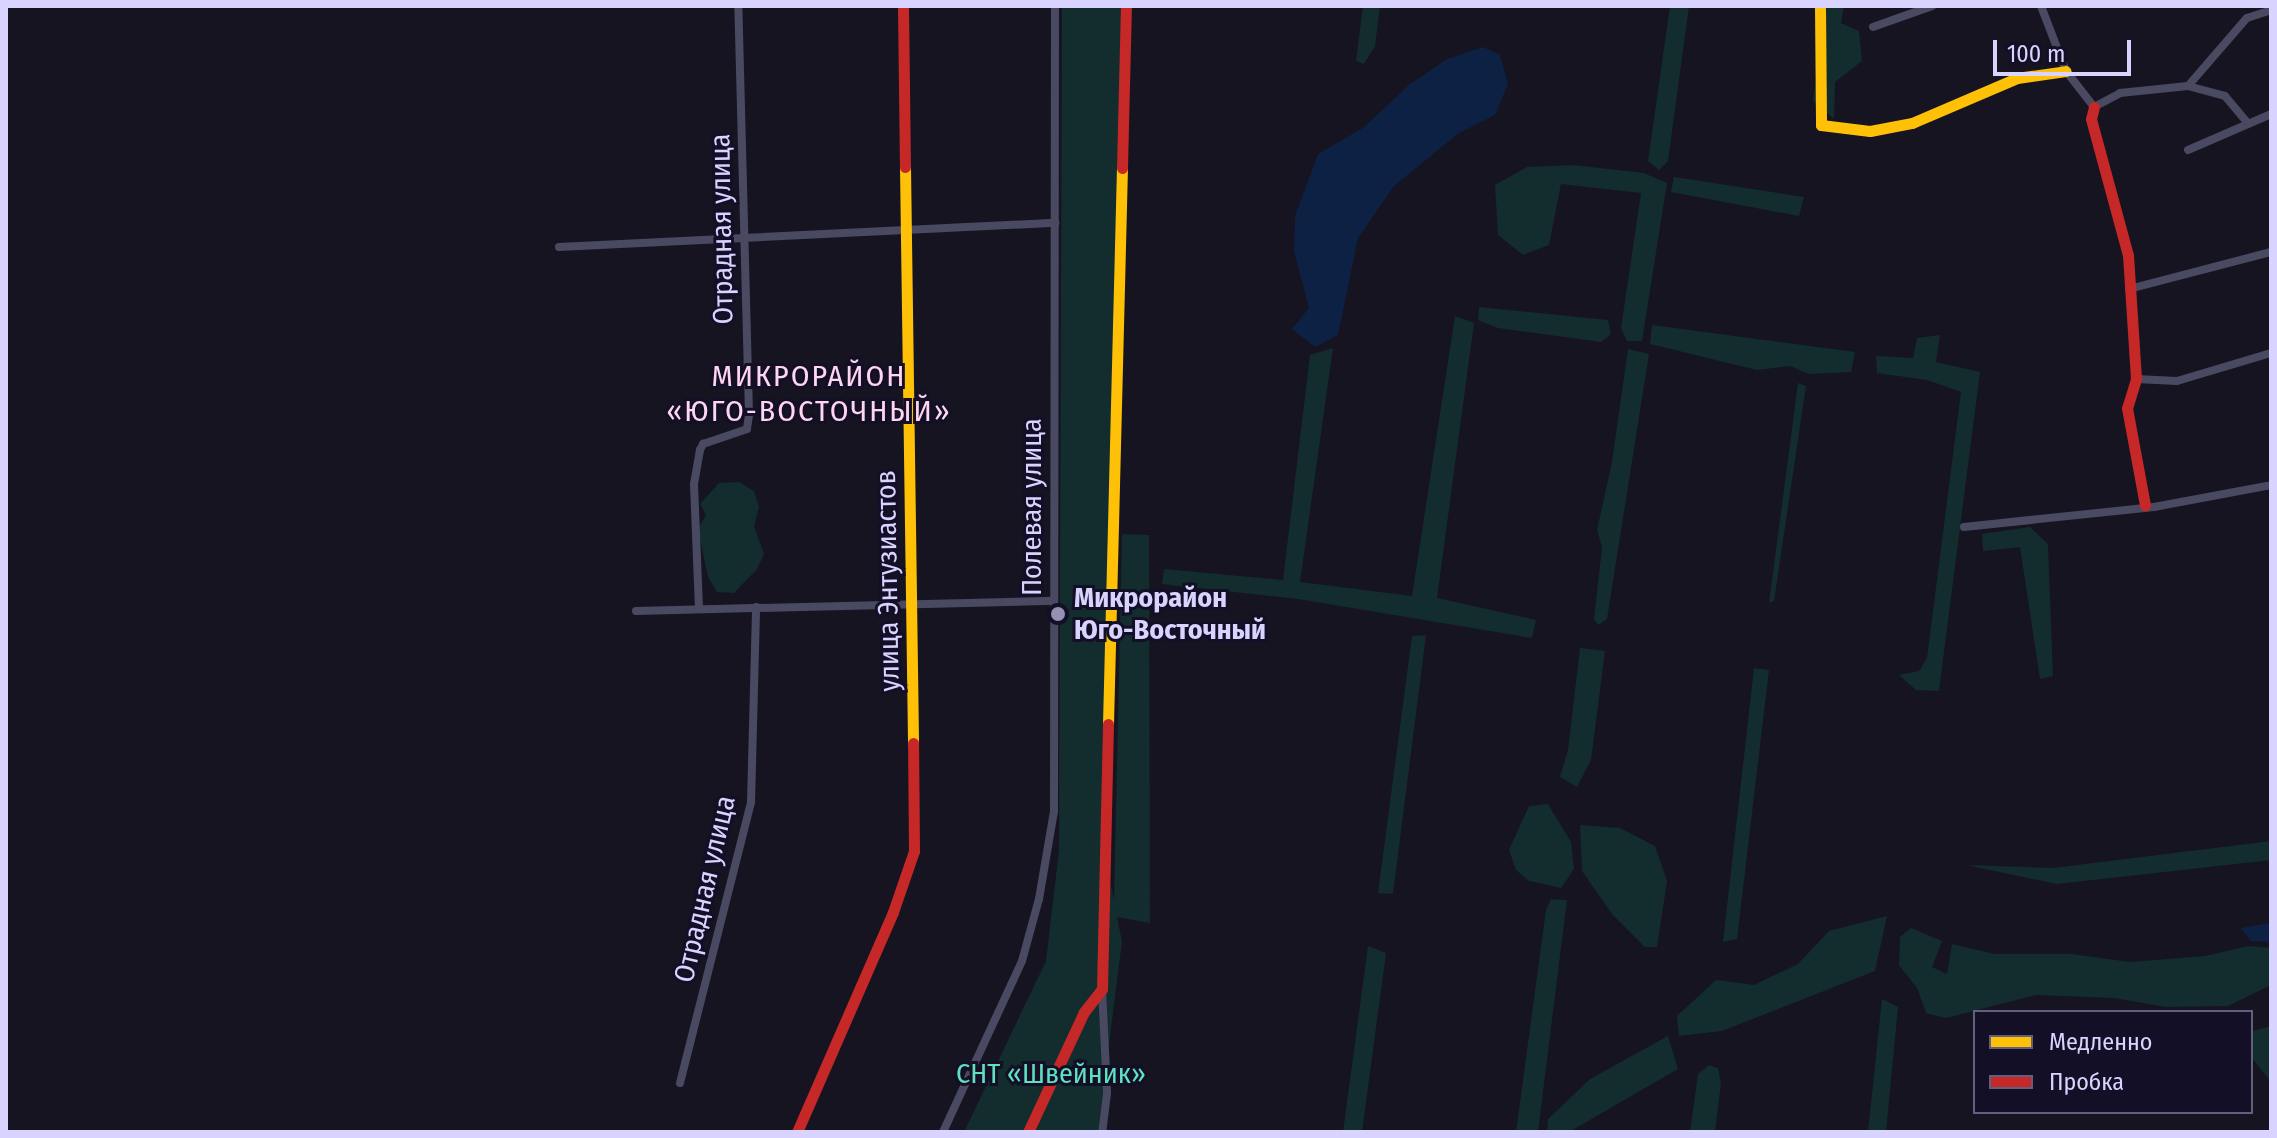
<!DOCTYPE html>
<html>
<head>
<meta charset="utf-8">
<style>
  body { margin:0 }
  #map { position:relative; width:2277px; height:1138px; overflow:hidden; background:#161421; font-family:"Fira Sans Condensed",sans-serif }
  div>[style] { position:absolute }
  .green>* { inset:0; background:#132c2d }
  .water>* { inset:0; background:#0d2144 }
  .street>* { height:8px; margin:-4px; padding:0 4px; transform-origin:4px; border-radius:4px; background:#4a4962 }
  .slow>* { height:11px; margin:-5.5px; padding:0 5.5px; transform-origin:5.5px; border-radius:5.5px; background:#ffc107 }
  .jam>* { height:11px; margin:-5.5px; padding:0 5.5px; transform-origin:5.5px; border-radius:5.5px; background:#c62828 }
  .dots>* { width:22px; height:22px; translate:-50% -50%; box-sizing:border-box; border:4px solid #130f26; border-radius:50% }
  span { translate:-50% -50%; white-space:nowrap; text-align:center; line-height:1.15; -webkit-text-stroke:6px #130f26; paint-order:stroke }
  .street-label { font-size:28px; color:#d9d4ff }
  .poi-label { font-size:28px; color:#d9d4ff; font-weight:700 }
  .left { translate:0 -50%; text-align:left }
  .park-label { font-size:28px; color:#5fe0c0 }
  .neighbourhood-label { font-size:30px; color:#ffd6f0; letter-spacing:2px }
  .frame { position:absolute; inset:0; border:8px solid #d9d4ff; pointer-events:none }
  .legend { position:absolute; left:1973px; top:1010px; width:280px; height:104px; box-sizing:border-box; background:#130f26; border:2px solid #625e7d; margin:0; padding:10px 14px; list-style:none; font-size:24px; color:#d9d4ff }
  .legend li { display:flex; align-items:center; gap:16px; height:40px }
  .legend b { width:40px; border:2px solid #625e7d }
  .scale { position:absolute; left:1993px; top:40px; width:138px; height:36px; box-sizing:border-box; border:4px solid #d9d4ff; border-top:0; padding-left:10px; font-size:24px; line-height:28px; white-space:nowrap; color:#d9d4ff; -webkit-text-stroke:6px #130f26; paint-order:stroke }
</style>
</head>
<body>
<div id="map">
  <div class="green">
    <i style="clip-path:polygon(1062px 6px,1127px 6px,1107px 868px,1114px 900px,1122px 534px,1149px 535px,1150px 923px,1117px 917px,1122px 941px,1098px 1132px,964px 1132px,1046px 961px,1059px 850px)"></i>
    <i style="clip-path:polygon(1363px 6px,1380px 6px,1375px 46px,1364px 64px,1356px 61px)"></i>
    <i style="clip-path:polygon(1670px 6px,1689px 6px,1668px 161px,1659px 170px,1648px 161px)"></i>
    <i style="clip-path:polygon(1827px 6px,1844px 6px,1841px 23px,1859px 31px,1862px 61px,1835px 82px,1834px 119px,1813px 101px)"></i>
    <i style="clip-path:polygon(1573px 165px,1644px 173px,1667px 183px,1642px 341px,1627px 341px,1621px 328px,1641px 193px,1561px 184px,1549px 245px,1523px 255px,1498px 235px,1495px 185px,1527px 167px)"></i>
    <i style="clip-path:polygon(1674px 177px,1675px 177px,1804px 197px,1799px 216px,1671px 192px)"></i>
    <i style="clip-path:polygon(1479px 307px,1608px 320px,1611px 334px,1601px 342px,1498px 328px,1478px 320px)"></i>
    <i style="clip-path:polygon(1455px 316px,1474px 323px,1437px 598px,1536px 620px,1532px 638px,1298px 599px,1162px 584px,1164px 569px,1283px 580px,1310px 355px,1333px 348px,1300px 582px,1412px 596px)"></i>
    <i style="clip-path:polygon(1652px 325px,1855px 352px,1851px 372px,1809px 374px,1790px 366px,1757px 370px,1650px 344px)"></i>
    <i style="clip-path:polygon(1940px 335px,1936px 362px,1980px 372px,1939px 691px,1916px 690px,1899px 675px,1919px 671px,1927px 658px,1961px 392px,1927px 380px,1877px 373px,1876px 356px,1913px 358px,1917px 338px)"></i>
    <i style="clip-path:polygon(1628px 349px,1649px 354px,1607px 619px,1598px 625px,1594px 619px,1602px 547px,1597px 530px,1612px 462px)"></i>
    <i style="clip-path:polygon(1798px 383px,1806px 386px,1774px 601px,1769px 603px)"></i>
    <i style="clip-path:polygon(739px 482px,754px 491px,759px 507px,754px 526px,764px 554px,757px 569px,734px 593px,717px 592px,708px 577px,698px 529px,706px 515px,700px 504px,719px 483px)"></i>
    <i style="clip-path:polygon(2030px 527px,2048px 544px,2053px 676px,2040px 679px,2020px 547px,1983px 551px,1982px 534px)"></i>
    <i style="clip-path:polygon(1426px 635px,1393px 894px,1378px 893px,1412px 636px)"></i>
    <i style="clip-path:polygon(1580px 648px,1605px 651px,1591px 760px,1577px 787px,1560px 777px,1568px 750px)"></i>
    <i style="clip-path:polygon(1754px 668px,1769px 670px,1737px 939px,1723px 942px)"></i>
    <i style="clip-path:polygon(1548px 804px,1571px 842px,1574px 869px,1561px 888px,1529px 881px,1516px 870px,1509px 850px,1529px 806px)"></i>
    <i style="clip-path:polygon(1580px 825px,1620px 828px,1655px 846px,1667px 881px,1657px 947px,1645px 947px,1612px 914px,1582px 871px)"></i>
    <i style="clip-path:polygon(2271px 841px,2271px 860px,2057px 884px,1966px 865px,2053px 868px)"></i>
    <i style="clip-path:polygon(1551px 899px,1567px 900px,1538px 1132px,1516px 1132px,1546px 910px)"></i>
    <i style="clip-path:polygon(1887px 916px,1875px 971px,1722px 1031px,1679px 1036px,1677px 1016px,1716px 980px,1754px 985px,1798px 964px,1829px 931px)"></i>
    <i style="clip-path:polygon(1911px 928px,1942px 941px,1932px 967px,1947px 974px,1952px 944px,1995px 954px,2072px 954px,2130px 962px,2205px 956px,2249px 946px,2271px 948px,2271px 985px,2228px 1006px,2166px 1007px,2114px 998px,2036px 995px,1946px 1018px,1926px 1013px,1917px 988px,1899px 965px,1900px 937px)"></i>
    <i style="clip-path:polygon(1368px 946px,1386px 953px,1362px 1132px,1343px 1132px)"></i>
    <i style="clip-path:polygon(1882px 999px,1898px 1007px,1886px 1132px,1868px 1132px)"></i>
    <i style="clip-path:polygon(2271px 1026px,2271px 1082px,2251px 1057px,2253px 1031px)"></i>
    <i style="clip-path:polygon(1668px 1036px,1678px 1069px,1569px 1132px,1547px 1132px,1548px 1119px,1590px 1079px)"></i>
    <i style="clip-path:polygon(1709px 1065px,1718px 1068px,1721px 1083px,1715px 1132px,1690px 1132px,1698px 1074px)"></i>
  </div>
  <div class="water">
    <i style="clip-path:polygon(1483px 47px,1500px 55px,1508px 84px,1495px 115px,1459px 133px,1394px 186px,1358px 238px,1338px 335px,1315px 347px,1292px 329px,1309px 308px,1294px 251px,1295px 216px,1318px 154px,1363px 128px,1409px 85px,1447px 59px)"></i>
    <i style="clip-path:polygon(2271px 923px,2271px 942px,2251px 941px,2241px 928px)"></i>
  </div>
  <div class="street">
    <i style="left:2041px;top:6px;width:70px;rotate:69deg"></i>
    <i style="left:2066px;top:71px;width:46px;rotate:52.1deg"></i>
    <i style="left:2094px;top:107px;width:30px;rotate:-28deg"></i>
    <i style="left:2120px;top:93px;width:68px;rotate:-5.9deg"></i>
    <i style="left:2188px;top:86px;width:38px;rotate:15deg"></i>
    <i style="left:2225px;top:96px;width:33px;rotate:50deg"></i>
    <i style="left:1873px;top:27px;width:63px;rotate:-19.6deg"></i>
    <i style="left:2188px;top:86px;width:90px;rotate:-49.1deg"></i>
    <i style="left:2247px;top:18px;width:25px;rotate:-18deg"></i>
    <i style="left:2188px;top:150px;width:90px;rotate:-23.4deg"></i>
    <i style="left:559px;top:247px;width:497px;rotate:-2.8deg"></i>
    <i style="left:2129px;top:289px;width:147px;rotate:-14.6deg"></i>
    <i style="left:2136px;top:379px;width:41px;rotate:2.8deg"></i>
    <i style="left:2177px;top:381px;width:98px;rotate:-16.6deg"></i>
    <i style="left:1964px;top:527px;width:191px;rotate:-6deg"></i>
    <i style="left:2154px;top:507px;width:119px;rotate:-10.6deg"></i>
    <i style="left:699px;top:609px;width:125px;rotate:-92.3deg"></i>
    <i style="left:694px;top:484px;width:35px;rotate:-80deg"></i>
    <i style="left:700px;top:450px;width:7px;rotate:-63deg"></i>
    <i style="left:703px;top:444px;width:46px;rotate:-18.8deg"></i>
    <i style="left:747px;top:429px;width:15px;rotate:-82deg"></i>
    <i style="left:749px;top:414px;width:408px;rotate:-91.5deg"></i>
    <i style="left:636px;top:611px;width:418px;rotate:-1.4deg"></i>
    <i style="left:1102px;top:989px;width:104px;rotate:87.2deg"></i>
    <i style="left:1107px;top:1093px;width:39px;rotate:97deg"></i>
    <i style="left:680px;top:1083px;width:290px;rotate:-75.8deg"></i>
    <i style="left:751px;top:802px;width:195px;rotate:-88.5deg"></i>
    <i style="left:943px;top:1132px;width:188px;rotate:-65.2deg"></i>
    <i style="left:1022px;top:961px;width:64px;rotate:-74.7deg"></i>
    <i style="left:1039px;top:899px;width:89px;rotate:-80.3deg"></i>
    <i style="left:1054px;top:811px;width:805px;rotate:-89.93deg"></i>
  </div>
  <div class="slow">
    <i style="left:1820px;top:6px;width:119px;rotate:89.5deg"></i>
    <i style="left:1821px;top:125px;width:49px;rotate:7deg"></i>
    <i style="left:1870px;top:131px;width:43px;rotate:-10.8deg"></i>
    <i style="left:1912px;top:123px;width:114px;rotate:-23.2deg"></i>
    <i style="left:2017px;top:78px;width:49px;rotate:-8.1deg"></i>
    <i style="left:905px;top:167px;width:576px;rotate:89.2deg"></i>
    <i style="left:1108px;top:724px;width:556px;rotate:-88.56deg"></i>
  </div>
  <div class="jam">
    <i style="left:903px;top:6px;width:161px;rotate:89.3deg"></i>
    <i style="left:2094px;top:107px;width:12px;rotate:104deg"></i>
    <i style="left:2091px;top:119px;width:141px;rotate:74.8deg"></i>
    <i style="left:2128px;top:255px;width:124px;rotate:86.3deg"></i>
    <i style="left:2136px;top:379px;width:30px;rotate:107deg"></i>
    <i style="left:2127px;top:408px;width:99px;rotate:79.5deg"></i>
    <i style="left:1122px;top:168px;width:162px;rotate:-88.6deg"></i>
    <i style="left:797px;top:1132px;width:240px;rotate:-66.4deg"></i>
    <i style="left:893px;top:912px;width:65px;rotate:-71deg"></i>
    <i style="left:914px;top:851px;width:108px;rotate:-90.5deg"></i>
    <i style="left:1028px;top:1132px;width:132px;rotate:-65deg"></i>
    <i style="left:1084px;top:1012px;width:29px;rotate:-52deg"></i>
    <i style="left:1102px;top:989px;width:265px;rotate:-88.7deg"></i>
  </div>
  <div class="dots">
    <i style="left:1058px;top:614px;background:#9591b1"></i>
  </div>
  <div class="street-label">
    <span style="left:722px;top:229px;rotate:-91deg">Отрадная улица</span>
    <span style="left:1032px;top:507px;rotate:-90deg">Полевая улица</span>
    <span style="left:888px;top:581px;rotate:-91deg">улица Энтузиастов</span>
    <span style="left:705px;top:889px;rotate:-77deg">Отрадная улица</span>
  </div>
  <div class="poi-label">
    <span class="left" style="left:1074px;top:614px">Микрорайон<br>Юго-Восточный</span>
  </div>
  <div class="park-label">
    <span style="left:1051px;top:1074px">СНТ «Швейник»</span>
  </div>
  <div class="neighbourhood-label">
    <span style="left:809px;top:393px">МИКРОРАЙОН<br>«ЮГО-ВОСТОЧНЫЙ»</span>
  </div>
  <div class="frame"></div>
  <ul class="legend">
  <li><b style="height:10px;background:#ffc107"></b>Медленно</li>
  <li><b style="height:10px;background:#c62828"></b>Пробка</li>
  </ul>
  <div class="scale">100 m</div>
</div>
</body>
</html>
